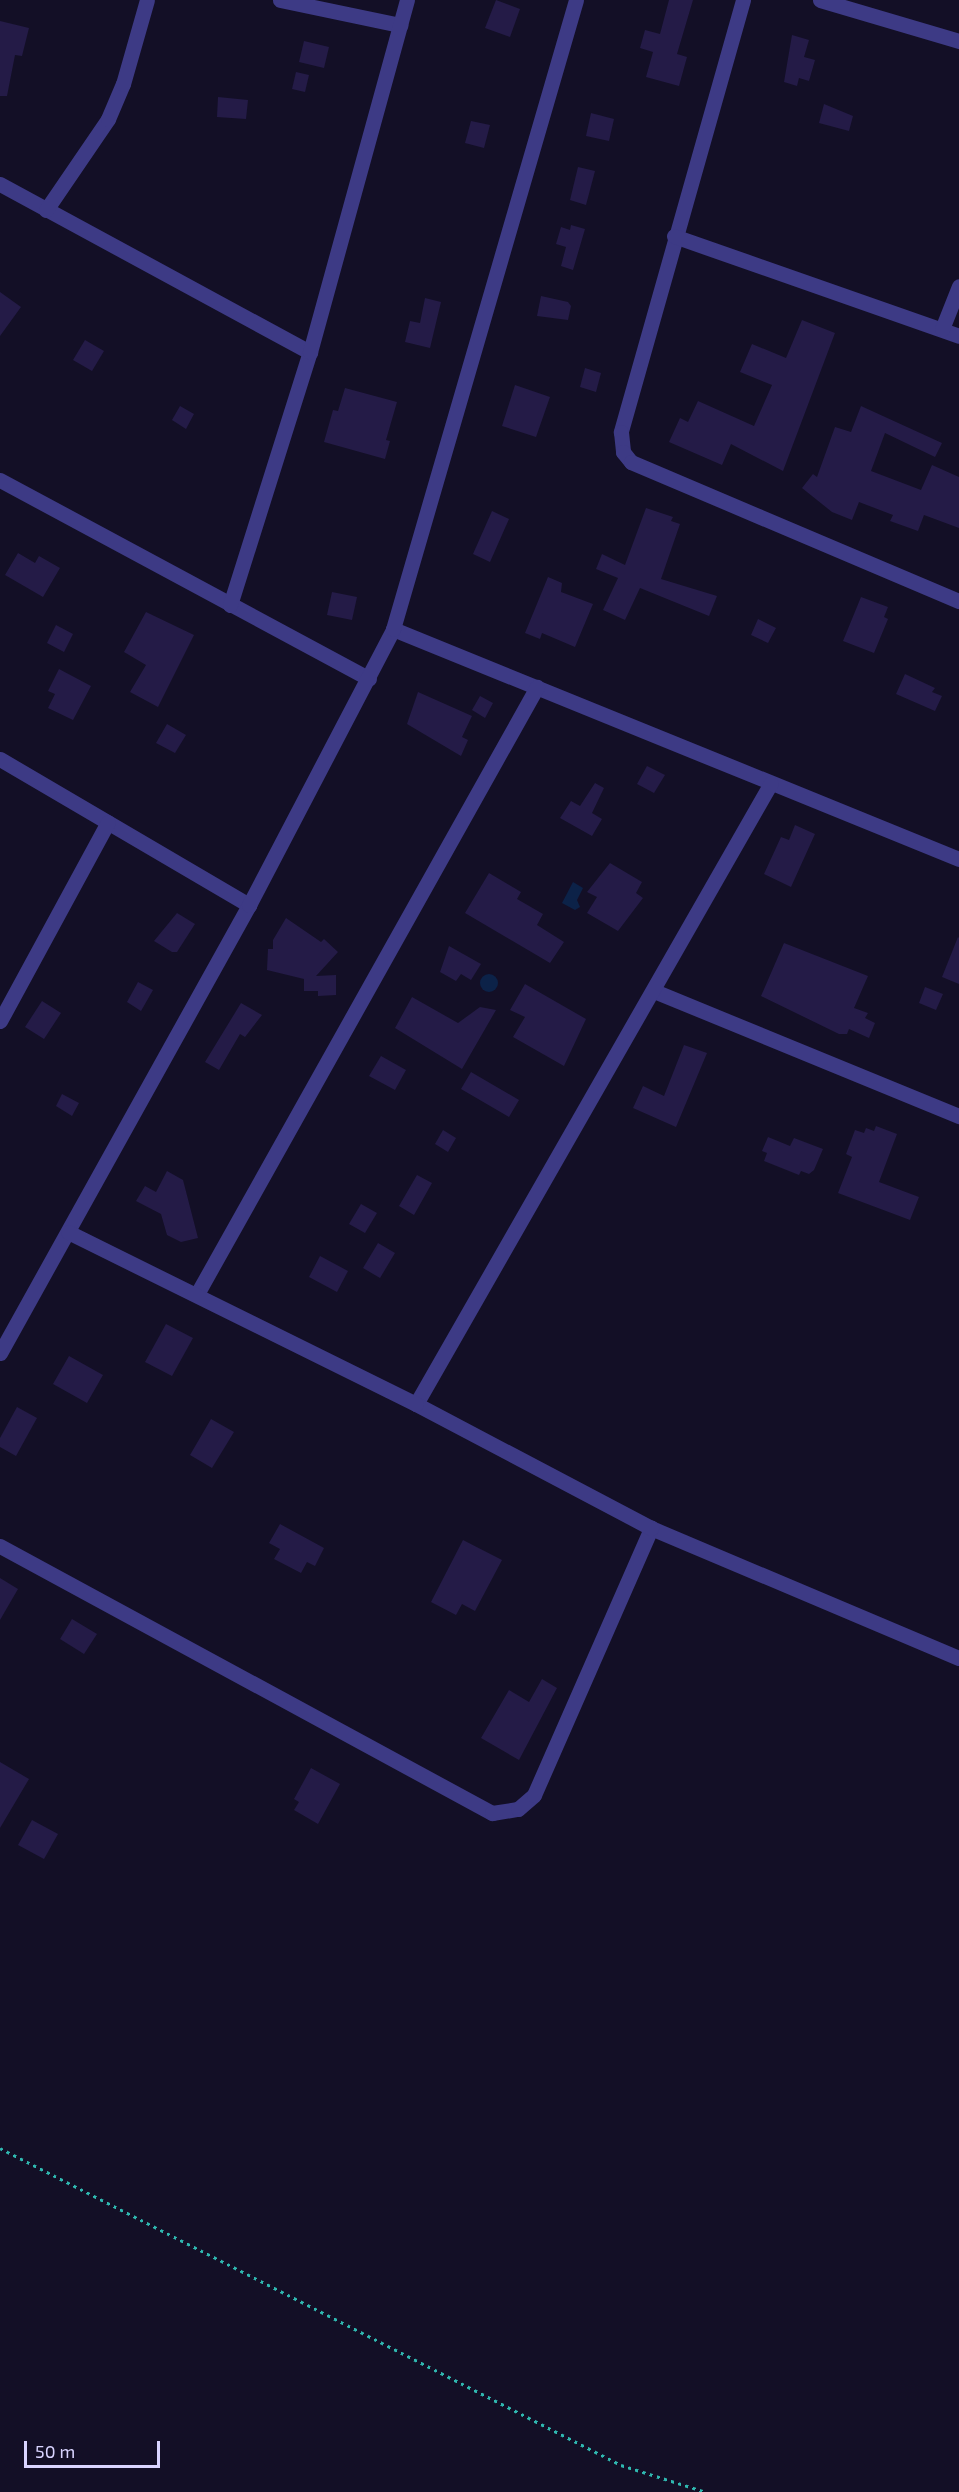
<!DOCTYPE html>
<html>
<head>
<meta charset="utf-8">
<style>
  body { margin:0 }
  #map { position:relative; width:959px; height:2492px; overflow:hidden; background:#130f26; font-family:"Exo 2",sans-serif }
  div>[style] { position:absolute }
  .water>* { inset:0; background:#0c2248 }
  .round { border-radius:50% }
  .building>* { inset:0; background:#241b47 }
  .path>* { height:3px; margin-top:-1.5px; transform-origin:0; background:repeating-linear-gradient(90deg,#2fb8b0 0 3px,transparent 0 7.5px) }
  .street>* { height:15px; margin:-7.5px; padding:0 7.5px; transform-origin:7.5px; border-radius:7.5px; background:#3d3a85 }
  span { translate:-50% -50%; white-space:nowrap; text-align:center; line-height:1.15; -webkit-text-stroke:4.5px #130f26; paint-order:stroke }
  .scale { position:absolute; left:24px; top:2441px; width:136px; height:27px; box-sizing:border-box; border:3px solid #d9d4ff; border-top:0; padding-left:8px; font-size:18px; line-height:21px; white-space:nowrap; color:#d9d4ff; -webkit-text-stroke:4px #130f26; paint-order:stroke }
</style>
</head>
<body>
<div id="map">
  <div class="water">
    <i style="clip-path:polygon(573px 882px,583px 888px,577px 900px,580px 907px,575px 910px,562px 903px)"></i>
    <i class="round" style="left:480px;top:974px;width:18px;height:18px"></i>
  </div>
  <div class="building">
    <i style="clip-path:polygon(496px 0,520px 9px,510px 37px,485px 28px)"></i>
    <i style="clip-path:polygon(669px 0,693px 0,677px 54px,687px 57px,679px 86px,646px 77px,653px 52px,640px 48px,645px 30px,660px 34px)"></i>
    <i style="clip-path:polygon(0 21px,29px 28px,22px 56px,15px 55px,7px 96px,0 96px)"></i>
    <i style="clip-path:polygon(792px 35px,809px 40px,804px 57px,815px 60px,809px 81px,799px 78px,797px 86px,784px 82px)"></i>
    <i style="clip-path:polygon(304px 41px,329px 47px,324px 68px,299px 62px)"></i>
    <i style="clip-path:polygon(296px 72px,309px 75px,305px 92px,292px 89px)"></i>
    <i style="clip-path:polygon(218px 97px,248px 100px,246px 119px,217px 117px)"></i>
    <i style="clip-path:polygon(824px 104px,853px 116px,849px 131px,819px 123px)"></i>
    <i style="clip-path:polygon(591px 113px,614px 119px,609px 141px,586px 136px)"></i>
    <i style="clip-path:polygon(471px 121px,490px 125px,484px 148px,465px 143px)"></i>
    <i style="clip-path:polygon(578px 167px,595px 171px,586px 205px,570px 200px)"></i>
    <i style="clip-path:polygon(571px 225px,585px 229px,573px 270px,561px 266px,566px 247px,556px 244px,561px 227px,570px 230px)"></i>
    <i style="clip-path:polygon(0 292px,21px 307px,0 336px)"></i>
    <i style="clip-path:polygon(541px 296px,568px 302px,571px 306px,568px 320px,537px 316px)"></i>
    <i style="clip-path:polygon(425px 298px,441px 302px,430px 348px,405px 342px,410px 321px,420px 323px)"></i>
    <i style="clip-path:polygon(802px 320px,835px 333px,783px 471px,731px 444px,722px 465px,669px 442px,680px 418px,688px 422px,698px 401px,754px 426px,772px 385px,740px 372px,752px 344px,786px 358px)"></i>
    <i style="clip-path:polygon(85px 340px,104px 351px,92px 371px,73px 360px)"></i>
    <i style="clip-path:polygon(585px 368px,601px 373px,596px 392px,580px 387px)"></i>
    <i style="clip-path:polygon(515px 385px,550px 397px,536px 437px,502px 426px)"></i>
    <i style="clip-path:polygon(345px 388px,397px 402px,386px 440px,390px 441px,385px 459px,324px 442px,333px 410px,338px 411px)"></i>
    <i style="clip-path:polygon(180px 406px,194px 414px,186px 429px,172px 420px)"></i>
    <i style="clip-path:polygon(861px 406px,942px 443px,935px 457px,885px 433px,871px 471px,921px 490px,932px 465px,959px 477px,959px 528px,924px 515px,918px 531px,890px 521px,893px 515px,859px 502px,852px 520px,832px 512px,802px 488px,813px 474px,817px 477px,835px 427px,851px 432px)"></i>
    <i style="clip-path:polygon(646px 508px,673px 517px,671px 521px,680px 524px,661px 579px,717px 596px,709px 616px,640px 588px,625px 620px,603px 610px,618px 578px,596px 569px,602px 554px,625px 565px)"></i>
    <i style="clip-path:polygon(492px 511px,509px 519px,490px 562px,473px 554px)"></i>
    <i style="clip-path:polygon(18px 553px,35px 563px,39px 556px,60px 568px,43px 597px,5px 575px)"></i>
    <i style="clip-path:polygon(548px 577px,562px 583px,561px 592px,593px 604px,575px 647px,542px 633px,540px 639px,525px 633px)"></i>
    <i style="clip-path:polygon(332px 592px,357px 597px,352px 620px,327px 615px)"></i>
    <i style="clip-path:polygon(861px 597px,888px 607px,884px 617px,888px 619px,874px 653px,843px 641px)"></i>
    <i style="clip-path:polygon(146px 612px,194px 635px,158px 707px,130px 692px,146px 665px,124px 652px)"></i>
    <i style="clip-path:polygon(758px 619px,776px 628px,768px 643px,751px 635px)"></i>
    <i style="clip-path:polygon(56px 625px,73px 634px,64px 652px,47px 643px)"></i>
    <i style="clip-path:polygon(59px 669px,91px 686px,73px 720px,48px 708px,55px 694px,48px 691px)"></i>
    <i style="clip-path:polygon(905px 674px,935px 688px,932px 692px,942px 696px,935px 711px,896px 694px)"></i>
    <i style="clip-path:polygon(418px 692px,472px 716px,462px 737px,468px 740px,461px 756px,407px 724px)"></i>
    <i style="clip-path:polygon(480px 696px,493px 703px,485px 718px,472px 710px)"></i>
    <i style="clip-path:polygon(167px 724px,186px 735px,175px 753px,156px 743px)"></i>
    <i style="clip-path:polygon(647px 766px,665px 775px,654px 793px,637px 784px)"></i>
    <i style="clip-path:polygon(595px 783px,604px 788px,592px 813px,602px 819px,592px 836px,560px 818px,571px 801px,580px 806px)"></i>
    <i style="clip-path:polygon(795px 825px,815px 834px,791px 887px,764px 874px,781px 837px,789px 840px)"></i>
    <i style="clip-path:polygon(610px 863px,642px 882px,636px 893px,643px 898px,618px 931px,587px 913px,597px 897px,587px 892px)"></i>
    <i style="clip-path:polygon(489px 873px,521px 892px,517px 899px,543px 914px,537px 925px,564px 942px,550px 963px,465px 913px)"></i>
    <i style="clip-path:polygon(177px 913px,195px 924px,177px 952px,172px 952px,154px 941px)"></i>
    <i style="clip-path:polygon(286px 918px,321px 942px,324px 939px,338px 952px,316px 976px,336px 975px,336px 995px,318px 996px,318px 991px,304px 991px,304px 979px,267px 970px,268px 949px,273px 949px,273px 940px)"></i>
    <i style="clip-path:polygon(958px 937px,959px 938px,959px 984px,942px 977px)"></i>
    <i style="clip-path:polygon(784px 943px,868px 976px,854px 1008px,868px 1013px,865px 1018px,875px 1023px,869px 1038px,849px 1029px,847px 1034px,839px 1034px,761px 996px)"></i>
    <i style="clip-path:polygon(449px 946px,481px 964px,471px 980px,461px 974px,456px 981px,440px 972px)"></i>
    <i style="clip-path:polygon(138px 982px,153px 990px,141px 1011px,127px 1002px)"></i>
    <i style="clip-path:polygon(525px 984px,586px 1019px,564px 1066px,513px 1037px,525px 1017px,510px 1010px)"></i>
    <i style="clip-path:polygon(925px 987px,943px 994px,936px 1010px,919px 1003px)"></i>
    <i style="clip-path:polygon(412px 997px,458px 1023px,480px 1007px,496px 1010px,462px 1069px,395px 1028px)"></i>
    <i style="clip-path:polygon(42px 1001px,61px 1013px,44px 1039px,25px 1027px)"></i>
    <i style="clip-path:polygon(241px 1003px,262px 1015px,245px 1037px,240px 1034px,219px 1070px,205px 1062px)"></i>
    <i style="clip-path:polygon(684px 1045px,707px 1053px,676px 1127px,633px 1108px,643px 1086px,664px 1096px)"></i>
    <i style="clip-path:polygon(381px 1056px,406px 1070px,395px 1090px,369px 1076px)"></i>
    <i style="clip-path:polygon(471px 1072px,519px 1100px,509px 1117px,461px 1089px)"></i>
    <i style="clip-path:polygon(62px 1094px,79px 1103px,72px 1116px,56px 1106px)"></i>
    <i style="clip-path:polygon(876px 1126px,897px 1134px,879px 1182px,919px 1197px,910px 1220px,838px 1193px,852px 1157px,846px 1154px,855px 1130px,864px 1133px,866px 1128px,874px 1131px)"></i>
    <i style="clip-path:polygon(443px 1130px,456px 1138px,448px 1152px,435px 1144px)"></i>
    <i style="clip-path:polygon(768px 1137px,790px 1146px,794px 1138px,823px 1149px,814px 1170px,809px 1174px,801px 1171px,799px 1175px,764px 1161px,767px 1153px,762px 1151px)"></i>
    <i style="clip-path:polygon(167px 1171px,183px 1180px,198px 1238px,181px 1242px,167px 1235px,161px 1214px,136px 1201px,145px 1186px,156px 1192px)"></i>
    <i style="clip-path:polygon(417px 1175px,432px 1183px,414px 1215px,399px 1206px)"></i>
    <i style="clip-path:polygon(361px 1204px,377px 1213px,365px 1233px,349px 1224px)"></i>
    <i style="clip-path:polygon(378px 1243px,395px 1253px,380px 1278px,363px 1268px)"></i>
    <i style="clip-path:polygon(320px 1256px,348px 1271px,337px 1292px,309px 1277px)"></i>
    <i style="clip-path:polygon(166px 1324px,193px 1338px,172px 1376px,145px 1362px)"></i>
    <i style="clip-path:polygon(69px 1356px,103px 1375px,87px 1403px,53px 1384px)"></i>
    <i style="clip-path:polygon(17px 1407px,37px 1418px,16px 1456px,0 1447px,0 1438px)"></i>
    <i style="clip-path:polygon(211px 1419px,234px 1432px,212px 1468px,190px 1455px)"></i>
    <i style="clip-path:polygon(280px 1524px,324px 1548px,315px 1566px,307px 1562px,301px 1573px,274px 1559px,280px 1549px,269px 1543px)"></i>
    <i style="clip-path:polygon(463px 1540px,502px 1560px,475px 1611px,462px 1604px,456px 1615px,431px 1602px)"></i>
    <i style="clip-path:polygon(0 1578px,18px 1589px,0 1620px)"></i>
    <i style="clip-path:polygon(72px 1619px,97px 1634px,84px 1654px,60px 1639px)"></i>
    <i style="clip-path:polygon(542px 1679px,557px 1688px,519px 1760px,481px 1738px,509px 1690px,529px 1702px)"></i>
    <i style="clip-path:polygon(0 1762px,29px 1779px,0 1828px)"></i>
    <i style="clip-path:polygon(311px 1768px,340px 1784px,318px 1824px,294px 1810px,299px 1802px,294px 1799px)"></i>
    <i style="clip-path:polygon(32px 1820px,58px 1834px,44px 1859px,18px 1845px)"></i>
  </div>
  <div class="path">
    <i style="left:0;top:2148px;width:697px;rotate:27.04deg"></i>
    <i style="left:621px;top:2465px;width:89px;rotate:17.6deg"></i>
  </div>
  <div class="street">
    <i style="left:280px;top:0;width:123px;rotate:11.8deg"></i>
    <i style="left:743px;top:0;width:449px;rotate:105.8deg"></i>
    <i style="left:621px;top:432px;width:20px;rotate:84deg"></i>
    <i style="left:623px;top:452px;width:13px;rotate:51deg"></i>
    <i style="left:631px;top:462px;width:356px;rotate:23deg"></i>
    <i style="left:820px;top:0;width:145px;rotate:16.4deg"></i>
    <i style="left:0;top:184px;width:353px;rotate:28.5deg"></i>
    <i style="left:46px;top:210px;width:110px;rotate:-55.7deg"></i>
    <i style="left:108px;top:119px;width:38px;rotate:-67deg"></i>
    <i style="left:123px;top:84px;width:87px;rotate:-74.1deg"></i>
    <i style="left:674px;top:236px;width:302px;rotate:19.3deg"></i>
    <i style="left:942px;top:329px;width:46px;rotate:-68.4deg"></i>
    <i style="left:0;top:480px;width:419px;rotate:28.3deg"></i>
    <i style="left:230px;top:605px;width:265px;rotate:-72.5deg"></i>
    <i style="left:310px;top:352px;width:365px;rotate:-74.6deg"></i>
    <i style="left:393px;top:629px;width:611px;rotate:22.11deg"></i>
    <i style="left:0;top:759px;width:289px;rotate:30.4deg"></i>
    <i style="left:654px;top:991px;width:330px;rotate:22.3deg"></i>
    <i style="left:0;top:1021px;width:226px;rotate:-61.5deg"></i>
    <i style="left:197px;top:1294px;width:696px;rotate:-60.75deg"></i>
    <i style="left:0;top:1353px;width:513px;rotate:-60.93deg"></i>
    <i style="left:249px;top:905px;width:311px;rotate:-62.4deg"></i>
    <i style="left:393px;top:629px;width:655px;rotate:-73.78deg"></i>
    <i style="left:416px;top:1404px;width:715px;rotate:-60.25deg"></i>
    <i style="left:651px;top:1528px;width:334px;rotate:22.9deg"></i>
    <i style="left:0;top:1546px;width:560px;rotate:28.49deg"></i>
    <i style="left:492px;top:1813px;width:26px;rotate:-9deg"></i>
    <i style="left:518px;top:1809px;width:21px;rotate:-41deg"></i>
    <i style="left:534px;top:1795px;width:292px;rotate:-66.3deg"></i>
    <i style="left:651px;top:1528px;width:266px;rotate:-152.2deg"></i>
    <i style="left:416px;top:1404px;width:388px;rotate:-153.7deg"></i>
  </div>
  <div class="scale">50 m</div>
</div>
</body>
</html>
